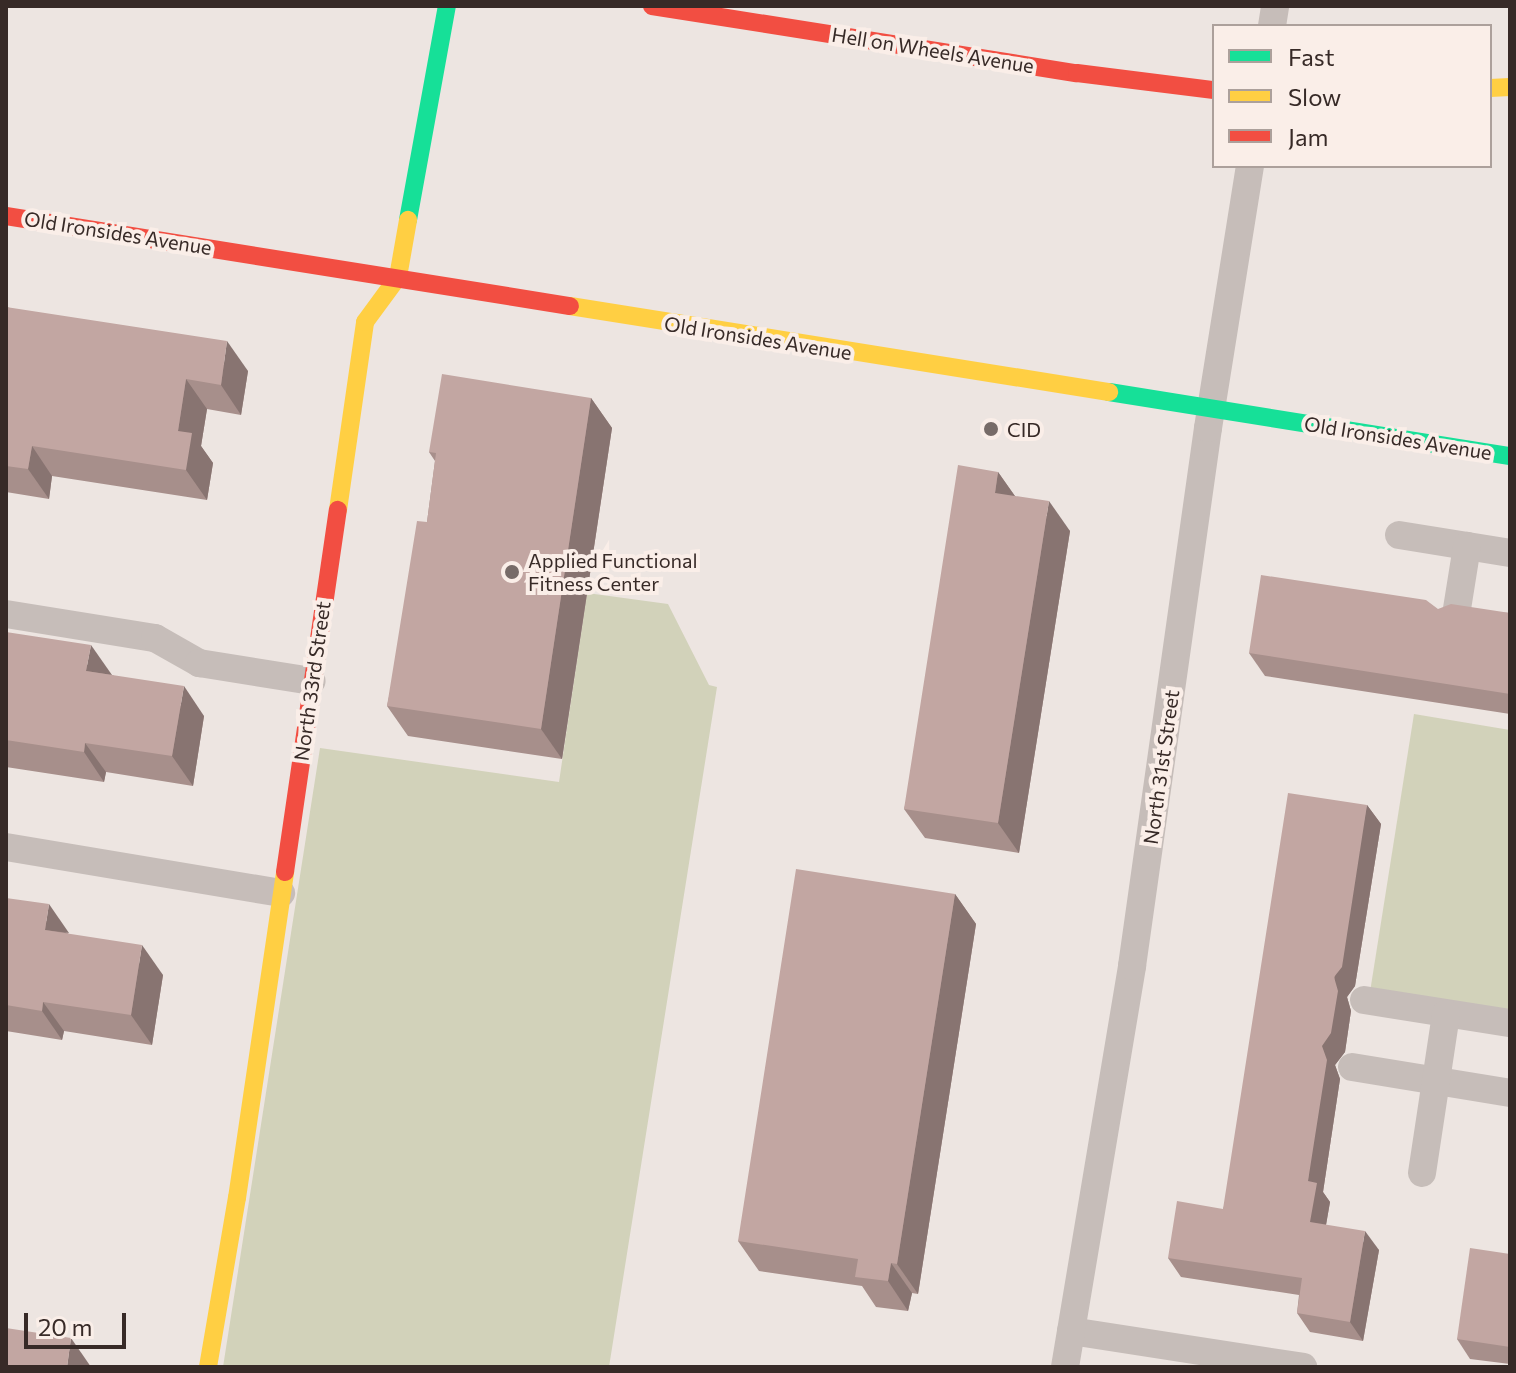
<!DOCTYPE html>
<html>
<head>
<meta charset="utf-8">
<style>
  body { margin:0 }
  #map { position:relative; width:1516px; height:1373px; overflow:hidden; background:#ede5e1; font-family:Commissioner,sans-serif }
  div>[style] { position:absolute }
  .green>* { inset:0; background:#d2d2ba }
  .street>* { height:28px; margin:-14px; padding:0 14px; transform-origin:14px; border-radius:14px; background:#c6bdb9 }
  .fast>* { height:18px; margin:-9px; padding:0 9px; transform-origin:9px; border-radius:9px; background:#16e098 }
  .slow>* { height:18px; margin:-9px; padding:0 9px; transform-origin:9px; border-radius:9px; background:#ffcf43 }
  .jam>* { height:18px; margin:-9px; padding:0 9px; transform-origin:9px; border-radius:9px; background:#f24e42 }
  .wall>* { inset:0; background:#a78f8b }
  .shaded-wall>* { inset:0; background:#887471 }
  .building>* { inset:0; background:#c2a6a2 }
  .dots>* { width:22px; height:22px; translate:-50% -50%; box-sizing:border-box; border:4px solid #faeee8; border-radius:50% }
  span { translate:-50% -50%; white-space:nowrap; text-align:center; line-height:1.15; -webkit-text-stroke:8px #faeee8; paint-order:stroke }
  .street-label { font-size:20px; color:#372a27 }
  .poi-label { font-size:20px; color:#372a27 }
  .left { translate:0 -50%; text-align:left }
  .frame { position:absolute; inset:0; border:8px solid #372a27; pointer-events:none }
  .legend { position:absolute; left:1212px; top:24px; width:280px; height:144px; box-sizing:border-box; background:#faeee8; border:2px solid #aca09b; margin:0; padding:10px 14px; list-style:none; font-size:24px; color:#372a27 }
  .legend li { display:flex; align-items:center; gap:16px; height:40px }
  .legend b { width:40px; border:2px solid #aca09b }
  .scale { position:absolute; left:24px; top:1313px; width:102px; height:36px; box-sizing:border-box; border:4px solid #372a27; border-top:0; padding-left:10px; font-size:24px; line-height:28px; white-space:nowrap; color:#372a27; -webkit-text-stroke:6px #faeee8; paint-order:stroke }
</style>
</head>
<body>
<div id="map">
  <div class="green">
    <i style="clip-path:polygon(587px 593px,668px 604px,709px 685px,717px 687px,609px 1367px,223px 1367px,320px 748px,559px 782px)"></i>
    <i style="clip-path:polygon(1414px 714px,1510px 730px,1510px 1011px,1370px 992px)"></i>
  </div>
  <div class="street">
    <i style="left:1272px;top:26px;width:20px;rotate:-81deg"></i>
    <i style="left:1399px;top:535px;width:112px;rotate:9.2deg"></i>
    <i style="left:6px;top:614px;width:151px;rotate:9.2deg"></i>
    <i style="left:155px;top:638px;width:51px;rotate:29.6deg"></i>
    <i style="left:199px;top:663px;width:114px;rotate:9.1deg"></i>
    <i style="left:1456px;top:615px;width:70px;rotate:-80.9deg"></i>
    <i style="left:6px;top:847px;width:279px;rotate:9.5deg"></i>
    <i style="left:1364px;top:1000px;width:148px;rotate:9deg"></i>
    <i style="left:1352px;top:1067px;width:160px;rotate:9.3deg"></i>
    <i style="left:1422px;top:1173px;width:161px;rotate:-81.4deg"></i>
    <i style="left:1071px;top:1331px;width:235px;rotate:8.8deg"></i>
    <i style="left:1065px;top:1367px;width:407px;rotate:-80.5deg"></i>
    <i style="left:1132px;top:966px;width:543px;rotate:-81.96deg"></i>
    <i style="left:1208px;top:428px;width:265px;rotate:-80.9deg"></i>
  </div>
  <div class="fast">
    <i style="left:408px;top:220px;width:218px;rotate:-79.7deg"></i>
    <i style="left:1109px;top:392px;width:406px;rotate:9.1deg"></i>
  </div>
  <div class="slow">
    <i style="left:1490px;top:88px;width:20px;rotate:-3deg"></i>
    <i style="left:570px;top:306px;width:546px;rotate:9.07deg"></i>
    <i style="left:338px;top:510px;width:190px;rotate:-81.8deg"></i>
    <i style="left:365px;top:322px;width:56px;rotate:-53.7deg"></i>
    <i style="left:398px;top:277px;width:58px;rotate:-80deg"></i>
    <i style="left:208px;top:1367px;width:171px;rotate:-80.3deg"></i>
    <i style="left:237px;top:1198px;width:330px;rotate:-81.6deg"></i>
  </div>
  <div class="jam">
    <i style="left:652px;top:6px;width:430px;rotate:9deg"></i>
    <i style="left:1077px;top:73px;width:138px;rotate:7.1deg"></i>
    <i style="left:6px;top:216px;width:571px;rotate:9.07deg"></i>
    <i style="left:285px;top:872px;width:366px;rotate:-81.7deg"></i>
  </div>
  <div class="wall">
    <i style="clip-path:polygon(6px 307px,248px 371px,241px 415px,207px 409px,201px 446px,213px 463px,207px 500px,52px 476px,49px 499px,6px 492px)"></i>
    <i style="clip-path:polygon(591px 398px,612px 428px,562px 759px,408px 736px,387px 706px,427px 522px,435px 461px,429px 452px)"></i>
    <i style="clip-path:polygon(998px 472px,1015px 496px,1070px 531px,1019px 853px,925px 838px,904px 809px)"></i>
    <i style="clip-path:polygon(1438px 609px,1510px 613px,1510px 714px,1265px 676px,1249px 653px)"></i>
    <i style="clip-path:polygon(6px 632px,112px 675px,204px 716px,193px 786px,106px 772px,104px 782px,6px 767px)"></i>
    <i style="clip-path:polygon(1367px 805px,1381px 824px,1355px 986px,1347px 997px,1351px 1011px,1345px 1052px,1335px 1065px,1340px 1079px,1323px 1192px,1330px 1202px,1326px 1225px,1379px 1250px,1363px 1341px,1310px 1332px,1297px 1313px,1299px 1295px,1181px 1277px,1168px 1258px,1223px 1209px)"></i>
    <i style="clip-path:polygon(955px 894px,976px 924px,918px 1294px,912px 1293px,908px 1311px,876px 1307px,862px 1286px,759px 1271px,738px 1241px)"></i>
    <i style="clip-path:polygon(6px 898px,69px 934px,163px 975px,152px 1045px,64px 1031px,62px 1040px,6px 1031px)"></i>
    <i style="clip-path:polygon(1510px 1254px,1510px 1364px,1470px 1359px,1457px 1339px)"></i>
  </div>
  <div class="shaded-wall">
    <i style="clip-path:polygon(227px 341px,248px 371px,241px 415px,221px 385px)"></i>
    <i style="clip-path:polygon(186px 379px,207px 409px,201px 446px,213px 463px,207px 500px,186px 470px,178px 431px)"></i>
    <i style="clip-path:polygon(591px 398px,612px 428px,562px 759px,541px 729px)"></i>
    <i style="clip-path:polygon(32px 446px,52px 476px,49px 499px,28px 469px)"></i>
    <i style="clip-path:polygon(998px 472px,1019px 502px,995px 493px)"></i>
    <i style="clip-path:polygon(1049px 501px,1070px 531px,1019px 853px,998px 823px)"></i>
    <i style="clip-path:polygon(91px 645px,112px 675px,86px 671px)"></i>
    <i style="clip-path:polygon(184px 686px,204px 716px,193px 786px,172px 756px)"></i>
    <i style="clip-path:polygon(85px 743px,106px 772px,104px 782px,84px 752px)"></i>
    <i style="clip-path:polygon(1367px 805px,1381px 824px,1355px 986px,1347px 997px,1351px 1011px,1345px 1052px,1335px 1065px,1340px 1079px,1323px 1192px,1330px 1202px,1323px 1242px,1310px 1222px,1308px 1181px,1322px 1046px)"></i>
    <i style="clip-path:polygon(955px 894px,976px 924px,918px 1294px,897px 1264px)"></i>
    <i style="clip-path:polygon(49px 904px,69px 933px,45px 930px)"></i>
    <i style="clip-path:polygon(142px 945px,163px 975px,152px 1045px,131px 1015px)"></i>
    <i style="clip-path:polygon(43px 1002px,64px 1031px,62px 1040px,42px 1011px)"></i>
    <i style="clip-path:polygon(1365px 1231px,1379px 1250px,1363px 1341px,1350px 1322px)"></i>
    <i style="clip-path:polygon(891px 1263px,912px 1293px,908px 1311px,888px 1281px)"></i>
    <i style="clip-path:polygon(71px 1338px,91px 1367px,67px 1367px)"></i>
  </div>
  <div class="building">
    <i style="clip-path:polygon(6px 307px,227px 341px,221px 385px,186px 379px,178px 431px,192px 433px,186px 470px,32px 446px,28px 469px,6px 466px)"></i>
    <i style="clip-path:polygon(442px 374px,591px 398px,541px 729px,387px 706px,417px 521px,427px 522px,436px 453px,429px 452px)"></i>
    <i style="clip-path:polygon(958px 465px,998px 472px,995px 493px,1049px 501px,998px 823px,904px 809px)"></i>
    <i style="clip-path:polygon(1261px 575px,1426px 600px,1438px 609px,1451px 604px,1510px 613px,1510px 694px,1249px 653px)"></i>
    <i style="clip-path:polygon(6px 632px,91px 645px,86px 671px,184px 686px,172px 756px,85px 743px,84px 752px,6px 740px)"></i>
    <i style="clip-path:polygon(1288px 793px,1367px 805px,1342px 967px,1334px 977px,1338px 991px,1331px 1033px,1322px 1046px,1327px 1060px,1308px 1181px,1317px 1183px,1310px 1222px,1365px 1231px,1350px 1322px,1297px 1313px,1302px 1278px,1168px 1258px,1177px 1201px,1223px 1209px)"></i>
    <i style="clip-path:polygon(796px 869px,955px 894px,897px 1264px,891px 1263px,888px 1281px,855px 1277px,858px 1259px,738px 1241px)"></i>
    <i style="clip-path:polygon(6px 898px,49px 904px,45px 930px,142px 945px,131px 1015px,43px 1002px,42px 1011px,6px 1005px)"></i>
    <i style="clip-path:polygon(1470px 1248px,1510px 1254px,1510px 1347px,1457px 1339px)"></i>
    <i style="clip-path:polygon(6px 1328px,71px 1338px,67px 1367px,6px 1367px)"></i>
  </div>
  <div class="dots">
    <i style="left:991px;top:429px;background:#776b68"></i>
    <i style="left:512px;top:572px;background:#776b68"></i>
  </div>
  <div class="street-label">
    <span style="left:933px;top:50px;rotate:9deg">Hell on Wheels Avenue</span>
    <span style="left:118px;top:233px;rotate:9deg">Old Ironsides Avenue</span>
    <span style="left:758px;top:338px;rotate:9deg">Old Ironsides Avenue</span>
    <span style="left:1398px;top:438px;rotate:9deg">Old Ironsides Avenue</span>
    <span style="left:312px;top:681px;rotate:-82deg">North 33rd Street</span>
    <span style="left:1161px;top:767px;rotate:-82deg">North 31st Street</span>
  </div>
  <div class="poi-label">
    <span class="left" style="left:1007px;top:429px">CID</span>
    <span class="left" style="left:528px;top:572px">Applied Functional<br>Fitness Center</span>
  </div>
  <div class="frame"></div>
  <ul class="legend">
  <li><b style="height:10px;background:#16e098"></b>Fast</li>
  <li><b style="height:10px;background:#ffcf43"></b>Slow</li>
  <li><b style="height:10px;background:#f24e42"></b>Jam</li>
  </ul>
  <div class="scale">20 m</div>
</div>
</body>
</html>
